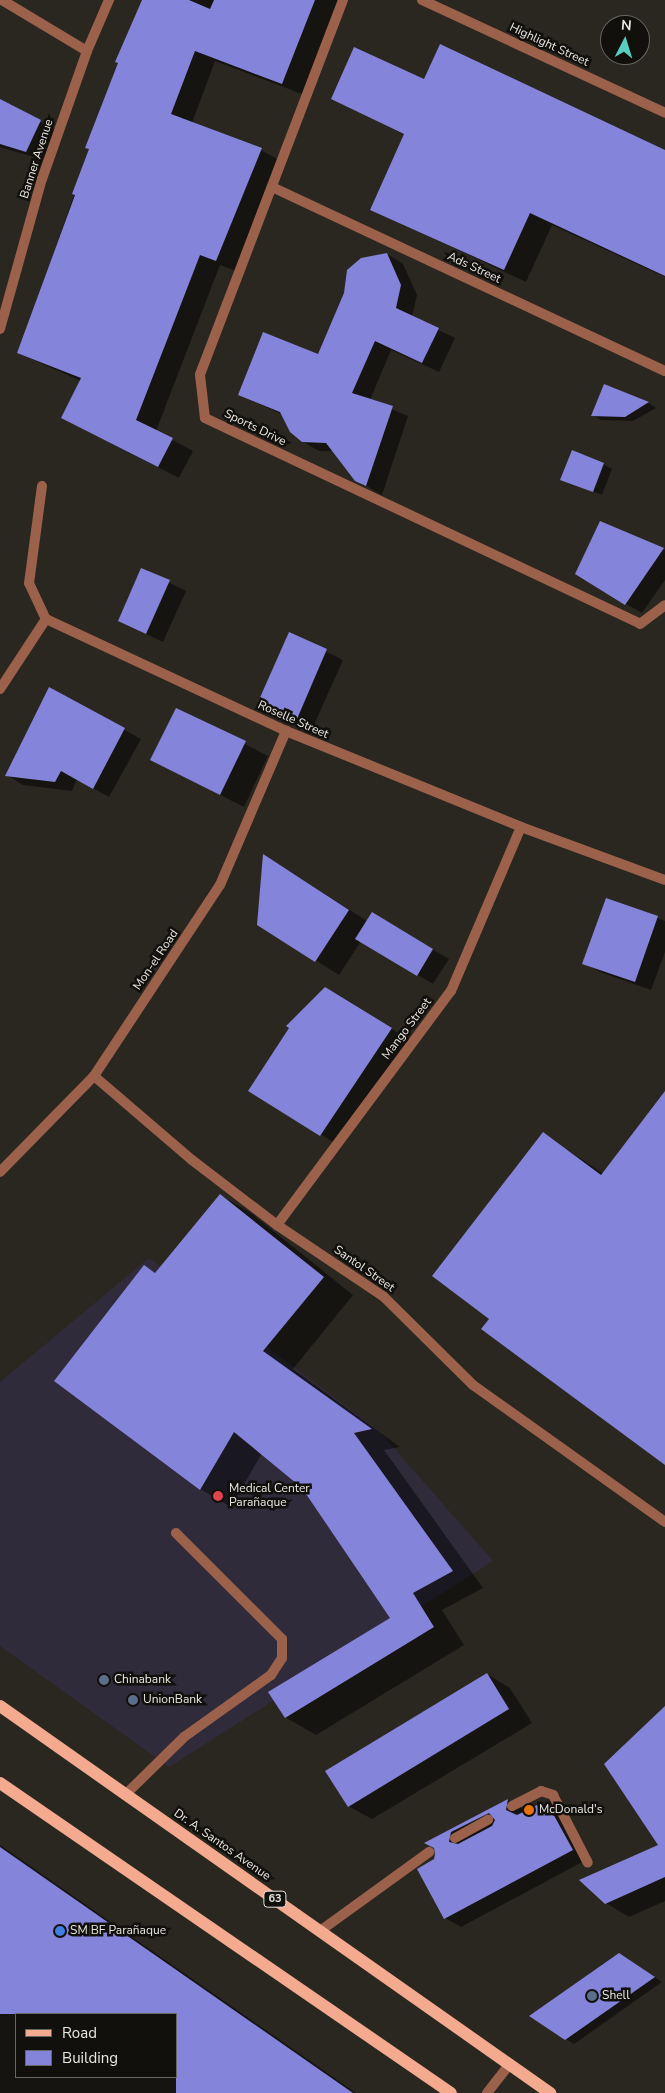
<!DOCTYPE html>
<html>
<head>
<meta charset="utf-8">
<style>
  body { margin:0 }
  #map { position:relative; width:665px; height:2093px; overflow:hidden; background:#2a2720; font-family:"Nunito Sans",sans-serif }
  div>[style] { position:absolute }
  .medical>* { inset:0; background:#302b3b }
  .shadow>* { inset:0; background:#0007 }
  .building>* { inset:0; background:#8484da }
  .service>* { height:10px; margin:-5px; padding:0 5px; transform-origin:5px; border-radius:5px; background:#9c614b }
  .minor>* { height:10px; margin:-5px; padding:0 5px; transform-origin:5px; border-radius:5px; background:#9c614b }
  .primary>* { height:12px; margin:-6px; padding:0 6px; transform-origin:6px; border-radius:6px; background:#f4aa8e }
  .dots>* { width:14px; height:14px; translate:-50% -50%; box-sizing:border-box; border:2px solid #11100d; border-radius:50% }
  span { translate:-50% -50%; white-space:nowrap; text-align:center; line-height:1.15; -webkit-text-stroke:5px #11100d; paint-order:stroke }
  .shield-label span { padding:1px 4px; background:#11100d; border:1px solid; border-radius:4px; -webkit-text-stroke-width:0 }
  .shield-label { font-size:11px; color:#eae8e3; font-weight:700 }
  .street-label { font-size:12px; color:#eae8e3 }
  .poi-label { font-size:12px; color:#eae8e3 }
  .left { translate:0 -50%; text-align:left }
  .legend { position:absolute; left:15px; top:2013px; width:162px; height:65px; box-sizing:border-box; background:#11100d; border:1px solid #686663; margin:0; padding:6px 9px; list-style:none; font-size:15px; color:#eae8e3 }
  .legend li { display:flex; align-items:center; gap:10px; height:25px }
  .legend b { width:25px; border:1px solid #686663 }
  .north { position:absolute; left:600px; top:15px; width:50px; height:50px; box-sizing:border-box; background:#11100d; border:1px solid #686663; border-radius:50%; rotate:5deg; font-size:14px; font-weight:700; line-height:20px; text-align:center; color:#eae8e3 }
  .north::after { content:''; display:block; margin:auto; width:18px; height:22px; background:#58cec0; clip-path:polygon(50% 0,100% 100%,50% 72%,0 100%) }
</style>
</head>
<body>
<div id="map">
  <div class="medical">
    <i style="clip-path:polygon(149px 1258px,379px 1431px,493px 1561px,169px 1767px,0 1646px,0 1382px)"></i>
  </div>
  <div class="shadow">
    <i style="clip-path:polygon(143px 0,339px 0,302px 94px,215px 61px,192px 123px,261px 150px,281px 161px,236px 271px,220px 265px,156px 431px,193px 451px,179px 478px,62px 418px,81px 381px,18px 353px)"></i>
    <i style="clip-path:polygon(425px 80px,665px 152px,665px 277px,552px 225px,526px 282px,372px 209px,405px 135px,332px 98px)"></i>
    <i style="clip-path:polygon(0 104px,57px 130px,43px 160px,0 147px)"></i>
    <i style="clip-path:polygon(387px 254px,403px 264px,417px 295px,412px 317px,455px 338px,439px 372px,391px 350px,370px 400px,408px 416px,382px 495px,356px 480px,334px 451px,319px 451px,302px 441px,283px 415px,240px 395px,318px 355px)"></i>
    <i style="clip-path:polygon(605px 385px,649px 403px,656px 408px,633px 421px,601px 420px,593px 415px)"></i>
    <i style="clip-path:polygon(603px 464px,612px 469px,602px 495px,562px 479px)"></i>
    <i style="clip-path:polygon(601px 523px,665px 550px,665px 580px,642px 613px,626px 604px)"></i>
    <i style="clip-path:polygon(142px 569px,186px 591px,163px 642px,119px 621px)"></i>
    <i style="clip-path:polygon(290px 634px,343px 660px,313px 727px,259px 702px)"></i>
    <i style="clip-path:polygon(50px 689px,141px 739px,109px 797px,77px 779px,72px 791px,23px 785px,7px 775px)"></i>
    <i style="clip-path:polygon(177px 709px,268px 756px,244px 807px,152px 760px)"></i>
    <i style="clip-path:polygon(286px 869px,367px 921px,388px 923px,449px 959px,433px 984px,361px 941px,339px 975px,258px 924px)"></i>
    <i style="clip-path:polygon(607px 899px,665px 921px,665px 952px,651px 990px,600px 972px,584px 963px)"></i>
    <i style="clip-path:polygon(345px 1000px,411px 1041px,340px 1146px,320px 1134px)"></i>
    <i style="clip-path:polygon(665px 1093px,665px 1464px,491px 1319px,543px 1134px,604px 1174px)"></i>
    <i style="clip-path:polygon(220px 1195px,251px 1213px,353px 1295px,293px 1369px,400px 1447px,384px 1450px,483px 1588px,442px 1610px,464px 1645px,316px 1735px,285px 1717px,392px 1618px,303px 1487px,262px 1453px,231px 1507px,200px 1489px,144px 1266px,157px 1274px)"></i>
    <i style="clip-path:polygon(487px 1674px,510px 1688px,532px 1723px,372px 1819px,348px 1806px)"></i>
    <i style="clip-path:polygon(508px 1800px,524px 1809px,522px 1814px,537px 1806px,568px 1821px,588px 1859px,461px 1927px,445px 1918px,435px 1860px,435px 1848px,427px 1843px)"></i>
    <i style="clip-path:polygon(evenodd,0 1845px,356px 2093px,0 2093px,0 1845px,16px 2014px,176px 2014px,176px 2077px,16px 2077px,16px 2014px)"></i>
    <i style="clip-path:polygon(665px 1860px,665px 1901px,629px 1917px,606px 1903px)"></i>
    <i style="clip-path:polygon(627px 1959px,662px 1982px,574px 2044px,566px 2039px)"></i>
  </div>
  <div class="building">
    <i style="clip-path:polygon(142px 0,189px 0,210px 9px,214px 0,315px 0,282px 84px,195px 51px,171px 114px,262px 148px,216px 261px,200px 255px,136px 420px,173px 438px,158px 467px,61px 418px,81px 378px,17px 353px,75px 195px,72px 194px,89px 149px,85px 148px,118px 63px,115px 62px)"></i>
    <i style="clip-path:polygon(440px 44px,665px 150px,665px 276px,530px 213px,504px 270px,370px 210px,404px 134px,331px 99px,354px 47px,424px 79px)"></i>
    <i style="clip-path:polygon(0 99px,41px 120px,26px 152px,0 144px)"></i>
    <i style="clip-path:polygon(387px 253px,401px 285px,396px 308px,439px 328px,422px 363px,375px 341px,352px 393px,393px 406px,366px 486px,355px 481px,326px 443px,302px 442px,290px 432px,280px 412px,238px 395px,263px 332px,318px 354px,344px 293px,347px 270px,361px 258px)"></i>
    <i style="clip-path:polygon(604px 384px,649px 402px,625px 417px,591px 416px)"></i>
    <i style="clip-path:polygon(572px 450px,604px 463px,593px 492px,560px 480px)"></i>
    <i style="clip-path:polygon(600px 521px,664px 548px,625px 605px,575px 574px)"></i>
    <i style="clip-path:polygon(141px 568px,170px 580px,146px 634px,118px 621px)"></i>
    <i style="clip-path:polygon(289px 632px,327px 649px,297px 719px,258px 702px)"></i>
    <i style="clip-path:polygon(49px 687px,125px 728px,93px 789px,61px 771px,55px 782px,5px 776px)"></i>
    <i style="clip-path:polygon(176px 708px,246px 741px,220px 795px,150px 760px)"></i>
    <i style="clip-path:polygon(263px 854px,349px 910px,315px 962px,257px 925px)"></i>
    <i style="clip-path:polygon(606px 898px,658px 916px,635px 982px,582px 964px)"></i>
    <i style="clip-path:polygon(372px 912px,433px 949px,417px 976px,355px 939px)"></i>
    <i style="clip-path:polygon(325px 987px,392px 1028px,320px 1136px,248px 1091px,289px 1028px,286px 1026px)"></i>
    <i style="clip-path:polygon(665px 1091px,665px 1465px,481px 1329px,489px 1319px,432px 1276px,543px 1132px,601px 1175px)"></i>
    <i style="clip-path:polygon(220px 1194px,324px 1277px,263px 1351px,372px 1429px,354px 1433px,453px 1571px,413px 1593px,434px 1627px,285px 1718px,268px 1692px,390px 1618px,302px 1488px,234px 1432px,200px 1490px,54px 1381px,144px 1265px,155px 1273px)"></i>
    <i style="clip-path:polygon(487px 1673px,509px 1709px,348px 1807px,325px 1771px)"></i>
    <i style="clip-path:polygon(665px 1706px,665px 1877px,605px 1904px,579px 1880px,658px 1845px,604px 1764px)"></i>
    <i style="clip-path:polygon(evenodd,508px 1799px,506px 1810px,517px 1815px,537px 1805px,542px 1814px,551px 1810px,573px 1850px,444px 1919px,417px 1869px,434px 1859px,435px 1854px,434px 1848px,424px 1843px,508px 1799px,489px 1813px,495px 1820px,492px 1826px,458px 1844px,449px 1842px,451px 1832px,489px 1813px)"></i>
    <i style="clip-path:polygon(0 1847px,353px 2093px,176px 2093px,176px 2014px,0 2014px)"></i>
    <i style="clip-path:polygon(619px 1953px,655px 1977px,565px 2040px,529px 2016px)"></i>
  </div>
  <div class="service">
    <i style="left:125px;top:1795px;width:83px;rotate:-44.5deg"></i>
    <i style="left:184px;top:1737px;width:107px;rotate:-35.5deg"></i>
    <i style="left:271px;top:1675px;width:20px;rotate:-57deg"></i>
    <i style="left:282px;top:1658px;width:19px;rotate:-90deg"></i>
    <i style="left:282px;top:1639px;width:150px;rotate:-135deg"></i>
    <i style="left:512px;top:1806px;width:33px;rotate:-27deg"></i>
    <i style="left:541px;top:1791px;width:13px;rotate:18deg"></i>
    <i style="left:553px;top:1795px;width:76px;rotate:62.8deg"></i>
    <i style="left:455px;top:1838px;width:38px;rotate:-29deg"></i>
    <i style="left:320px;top:1931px;width:135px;rotate:-35.9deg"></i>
    <i style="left:487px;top:2093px;width:37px;rotate:-52deg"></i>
  </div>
  <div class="minor">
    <i style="left:2px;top:0;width:99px;rotate:31deg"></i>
    <i style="left:343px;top:0;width:401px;rotate:110.9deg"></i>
    <i style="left:200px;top:375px;width:43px;rotate:83.4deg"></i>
    <i style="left:205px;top:418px;width:481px;rotate:25.3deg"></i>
    <i style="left:640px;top:624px;width:31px;rotate:-37deg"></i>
    <i style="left:422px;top:0;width:268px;rotate:24.9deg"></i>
    <i style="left:272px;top:187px;width:434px;rotate:25.1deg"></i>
    <i style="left:0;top:329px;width:156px;rotate:-74.4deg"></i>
    <i style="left:42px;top:179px;width:136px;rotate:-70.6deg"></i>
    <i style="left:87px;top:51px;width:56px;rotate:-66.7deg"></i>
    <i style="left:42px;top:486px;width:98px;rotate:97.6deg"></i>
    <i style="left:29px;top:583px;width:40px;rotate:65deg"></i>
    <i style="left:46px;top:619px;width:265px;rotate:25deg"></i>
    <i style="left:286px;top:731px;width:254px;rotate:22.2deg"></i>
    <i style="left:521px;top:827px;width:153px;rotate:20.2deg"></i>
    <i style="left:0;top:689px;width:84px;rotate:-56.7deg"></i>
    <i style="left:94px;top:1076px;width:129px;rotate:40.6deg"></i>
    <i style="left:192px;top:1160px;width:107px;rotate:37.4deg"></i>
    <i style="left:277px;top:1225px;width:129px;rotate:33.9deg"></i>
    <i style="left:384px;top:1297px;width:125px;rotate:44.7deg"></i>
    <i style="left:473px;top:1385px;width:236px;rotate:35.5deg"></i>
    <i style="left:0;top:1172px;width:134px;rotate:-45.6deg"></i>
    <i style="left:94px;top:1076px;width:229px;rotate:-56.6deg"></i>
    <i style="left:220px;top:885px;width:168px;rotate:-66.8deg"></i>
    <i style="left:277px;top:1225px;width:292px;rotate:-53.4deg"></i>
    <i style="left:451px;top:991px;width:178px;rotate:-66.9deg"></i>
  </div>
  <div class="primary">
    <i style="left:0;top:1706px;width:673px;rotate:35.13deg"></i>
    <i style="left:0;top:1783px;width:547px;rotate:34.5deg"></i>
  </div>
  <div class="dots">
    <i style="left:218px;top:1496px;background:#e0444e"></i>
    <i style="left:104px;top:1680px;background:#5c6f8a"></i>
    <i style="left:133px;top:1700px;background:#5c6f8a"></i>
    <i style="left:529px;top:1810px;background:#e8710a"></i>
    <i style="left:60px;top:1931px;background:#3f7fe0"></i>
    <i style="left:592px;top:1996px;background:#5c6f8a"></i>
  </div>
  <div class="shield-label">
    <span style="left:275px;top:1899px">63</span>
  </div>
  <div class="street-label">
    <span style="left:549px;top:45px;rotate:25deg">Highlight Street</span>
    <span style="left:37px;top:159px;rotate:-72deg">Banner Avenue</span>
    <span style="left:474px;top:268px;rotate:25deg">Ads Street</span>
    <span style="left:255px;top:428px;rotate:26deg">Sports Drive</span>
    <span style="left:293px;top:720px;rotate:24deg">Roselle Street</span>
    <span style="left:156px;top:960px;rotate:-56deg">Mon-el Road</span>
    <span style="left:407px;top:1029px;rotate:-53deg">Mango Street</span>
    <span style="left:364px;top:1269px;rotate:35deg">Santol Street</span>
    <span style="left:222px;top:1845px;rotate:35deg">Dr. A. Santos Avenue</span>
  </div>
  <div class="poi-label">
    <span class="left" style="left:229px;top:1496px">Medical Center<br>Parañaque</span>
    <span class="left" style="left:114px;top:1680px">Chinabank</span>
    <span class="left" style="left:143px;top:1700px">UnionBank</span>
    <span class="left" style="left:539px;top:1810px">McDonald's</span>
    <span class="left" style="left:70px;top:1931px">SM BF Parañaque</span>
    <span class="left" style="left:602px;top:1996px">Shell</span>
  </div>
  <ul class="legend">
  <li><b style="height:6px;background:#f4aa8e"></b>Road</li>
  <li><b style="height:14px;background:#8484da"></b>Building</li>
  </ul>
  <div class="north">N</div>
</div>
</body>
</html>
